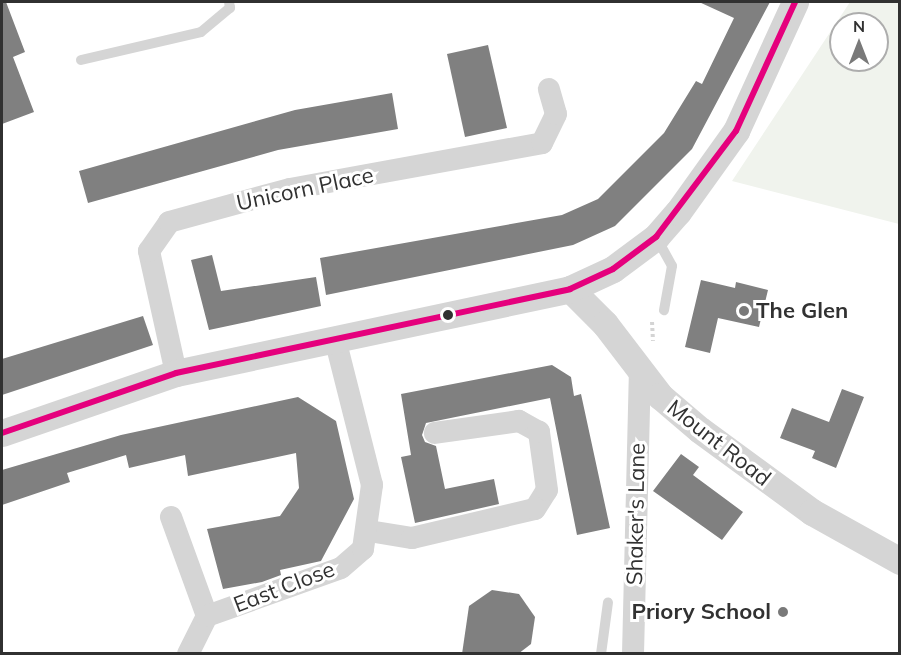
<!DOCTYPE html>
<html>
<head>
<meta charset="utf-8">
<style>
  body { margin:0 }
  #map { position:relative; width:901px; height:655px; overflow:hidden; background:#fff; font-family:Mulish,sans-serif }
  div>[style] { position:absolute }
  .green>* { inset:0; background:#f0f3ed }
  .building>* { inset:0; background:#808080 }
  .path>* { height:4px; margin-top:-2px; transform-origin:0; background:repeating-linear-gradient(90deg,#d4d4d4 0 3px,transparent 0 6px) }
  .service>* { height:10px; margin:-5px; padding:0 5px; transform-origin:5px; border-radius:5px; background:#d5d5d5 }
  .minor>* { height:22px; margin:-11px; padding:0 11px; transform-origin:11px; border-radius:11px; background:#d5d5d5 }
  .tertiary>* { height:27px; margin:-13.5px; padding:0 13.5px; transform-origin:13.5px; border-radius:13.5px; background:#d5d5d5 }
  .bus-1>* { height:6px; margin:-3px; padding:0 3px; transform-origin:3px; border-radius:3px; background:#e5007d }
  .dots>* { width:16px; height:16px; translate:-50% -50%; box-sizing:border-box; border:3px solid #fff; border-radius:50% }
  span { translate:-50% -50%; white-space:nowrap; text-align:center; line-height:1.15; -webkit-text-stroke:6px #fff; paint-order:stroke }
  .street-label { font-size:22px; color:#313131 }
  .poi-label { font-size:22px; color:#313131; font-weight:700 }
  .left { translate:0 -50%; text-align:left }
  .right { translate:-100% -50%; text-align:right }
  .frame { position:absolute; inset:0; border:3px solid #313131; pointer-events:none }
  .north { position:absolute; left:829px; top:12px; width:60px; height:60px; box-sizing:border-box; background:#fff; border:2px solid #adadad; border-radius:50%; rotate:0deg; font-size:16px; font-weight:700; line-height:24px; text-align:center; color:#313131 }
  .north::after { content:''; display:block; margin:auto; width:21px; height:27px; background:#797979; clip-path:polygon(50% 0,100% 100%,50% 72%,0 100%) }
</style>
</head>
<body>
<div id="map">
  <div class="green">
    <i style="clip-path:polygon(evenodd,850px 2px,899px 2px,899px 224px,732px 181px,850px 2px,841px 24px,877px 24px,877px 60px,841px 60px,841px 24px)"></i>
  </div>
  <div class="building">
    <i style="clip-path:polygon(2px 2px,6px 2px,25px 52px,13px 57px,34px 112px,2px 124px)"></i>
    <i style="clip-path:polygon(699px 2px,770px 2px,692px 149px,615px 226px,573px 245px,326px 295px,320px 258px,562px 215px,598px 199px,664px 133px,696px 81px,702px 84px,734px 18px)"></i>
    <i style="clip-path:polygon(488px 45px,507px 128px,465px 137px,447px 54px)"></i>
    <i style="clip-path:polygon(392px 93px,398px 129px,278px 150px,88px 203px,79px 171px,295px 110px)"></i>
    <i style="clip-path:polygon(212px 255px,221px 291px,316px 277px,321px 306px,209px 330px,191px 260px)"></i>
    <i style="clip-path:polygon(701px 280px,735px 288px,736px 282px,768px 290px,759px 327px,718px 318px,710px 353px,685px 347px)"></i>
    <i style="clip-path:polygon(143px 316px,153px 345px,2px 395px,2px 359px)"></i>
    <i style="clip-path:polygon(552px 365px,571px 377px,574px 396px,581px 394px,610px 528px,577px 535px,550px 398px,426px 423px,422px 435px,425px 442px,436px 446px,445px 489px,494px 479px,499px 504px,415px 523px,401px 457px,411px 455px,401px 394px)"></i>
    <i style="clip-path:polygon(842px 389px,864px 397px,836px 468px,812px 458px,815px 451px,780px 438px,792px 408px,829px 422px)"></i>
    <i style="clip-path:polygon(298px 397px,336px 421px,354px 499px,321px 561px,280px 570px,281px 575px,262px 582px,223px 589px,207px 529px,280px 516px,299px 488px,296px 453px,188px 476px,185px 455px,129px 468px,126px 455px,67px 473px,70px 482px,2px 505px,2px 470px,121px 435px)"></i>
    <i style="clip-path:polygon(681px 454px,699px 467px,693px 475px,743px 512px,722px 540px,653px 491px)"></i>
    <i style="clip-path:polygon(492px 590px,519px 594px,535px 617px,531px 644px,518px 654px,462px 654px,469px 606px)"></i>
  </div>
  <div class="path">
    <i style="left:652px;top:322px;width:19px;rotate:87deg"></i>
  </div>
  <div class="service">
    <i style="left:81px;top:60px;width:123px;rotate:-13.1deg"></i>
    <i style="left:201px;top:32px;width:38px;rotate:-40deg"></i>
    <i style="left:230px;top:8px;width:6px;rotate:-99deg"></i>
    <i style="left:656px;top:237px;width:33px;rotate:61deg"></i>
    <i style="left:672px;top:266px;width:45px;rotate:100.3deg"></i>
    <i style="left:601px;top:654px;width:52px;rotate:-82.3deg"></i>
  </div>
  <div class="minor">
    <i style="left:176px;top:373px;width:125px;rotate:-102.5deg"></i>
    <i style="left:149px;top:251px;width:35px;rotate:-55deg"></i>
    <i style="left:169px;top:222px;width:125px;rotate:-15.3deg"></i>
    <i style="left:290px;top:189px;width:256px;rotate:-10.3deg"></i>
    <i style="left:542px;top:143px;width:32px;rotate:-64deg"></i>
    <i style="left:556px;top:114px;width:26px;rotate:-106deg"></i>
    <i style="left:171px;top:517px;width:105px;rotate:70deg"></i>
    <i style="left:369px;top:531px;width:44px;rotate:9.2deg"></i>
    <i style="left:412px;top:538px;width:126px;rotate:-13.3deg"></i>
    <i style="left:535px;top:509px;width:22px;rotate:-58deg"></i>
    <i style="left:547px;top:490px;width:59px;rotate:-97.9deg"></i>
    <i style="left:539px;top:432px;width:23px;rotate:-151deg"></i>
    <i style="left:519px;top:421px;width:85px;rotate:171.9deg"></i>
    <i style="left:188px;top:654px;width:42px;rotate:-63.4deg"></i>
    <i style="left:207px;top:616px;width:142px;rotate:-19.7deg"></i>
    <i style="left:341px;top:568px;width:29px;rotate:-41deg"></i>
    <i style="left:363px;top:549px;width:65px;rotate:-82deg"></i>
    <i style="left:372px;top:485px;width:151px;rotate:-104.2deg"></i>
    <i style="left:633px;top:654px;width:280px;rotate:-88.6deg"></i>
  </div>
  <div class="tertiary">
    <i style="left:570px;top:289px;width:49px;rotate:45deg"></i>
    <i style="left:605px;top:324px;width:91px;rotate:52.6deg"></i>
    <i style="left:660px;top:396px;width:52px;rotate:40.4deg"></i>
    <i style="left:700px;top:430px;width:139px;rotate:36.2deg"></i>
    <i style="left:812px;top:512px;width:101px;rotate:29.1deg"></i>
    <i style="left:2px;top:433px;width:184px;rotate:-19deg"></i>
    <i style="left:176px;top:373px;width:403px;rotate:-12deg"></i>
    <i style="left:570px;top:289px;width:47px;rotate:-24.9deg"></i>
    <i style="left:613px;top:269px;width:54px;rotate:-36.7deg"></i>
    <i style="left:656px;top:237px;width:33px;rotate:-49deg"></i>
    <i style="left:678px;top:212px;width:100px;rotate:-54.4deg"></i>
    <i style="left:736px;top:131px;width:142px;rotate:-65.4deg"></i>
  </div>
  <div class="bus-1">
    <i style="left:2px;top:433px;width:184px;rotate:-19deg"></i>
    <i style="left:176px;top:373px;width:403px;rotate:-12deg"></i>
    <i style="left:570px;top:289px;width:47px;rotate:-24.9deg"></i>
    <i style="left:613px;top:269px;width:54px;rotate:-36.7deg"></i>
    <i style="left:656px;top:237px;width:133px;rotate:-53deg"></i>
    <i style="left:736px;top:131px;width:142px;rotate:-65.4deg"></i>
  </div>
  <div class="dots">
    <i style="left:744px;top:311px;background:#797979"></i>
    <i style="left:448px;top:315px;background:#313131"></i>
    <i style="left:783px;top:612px;background:#797979"></i>
  </div>
  <div class="street-label">
    <span style="left:305px;top:189px;rotate:-12deg">Unicorn Place</span>
    <span style="left:719px;top:443px;rotate:38deg">Mount Road</span>
    <span style="left:636px;top:514px;rotate:-89deg">Shaker's Lane</span>
    <span style="left:284px;top:587px;rotate:-21deg">East Close</span>
  </div>
  <div class="poi-label">
    <span class="left" style="left:756px;top:311px">The Glen</span>
    <span class="right" style="left:771px;top:612px">Priory School</span>
  </div>
  <div class="frame"></div>
  <div class="north">N</div>
</div>
</body>
</html>
